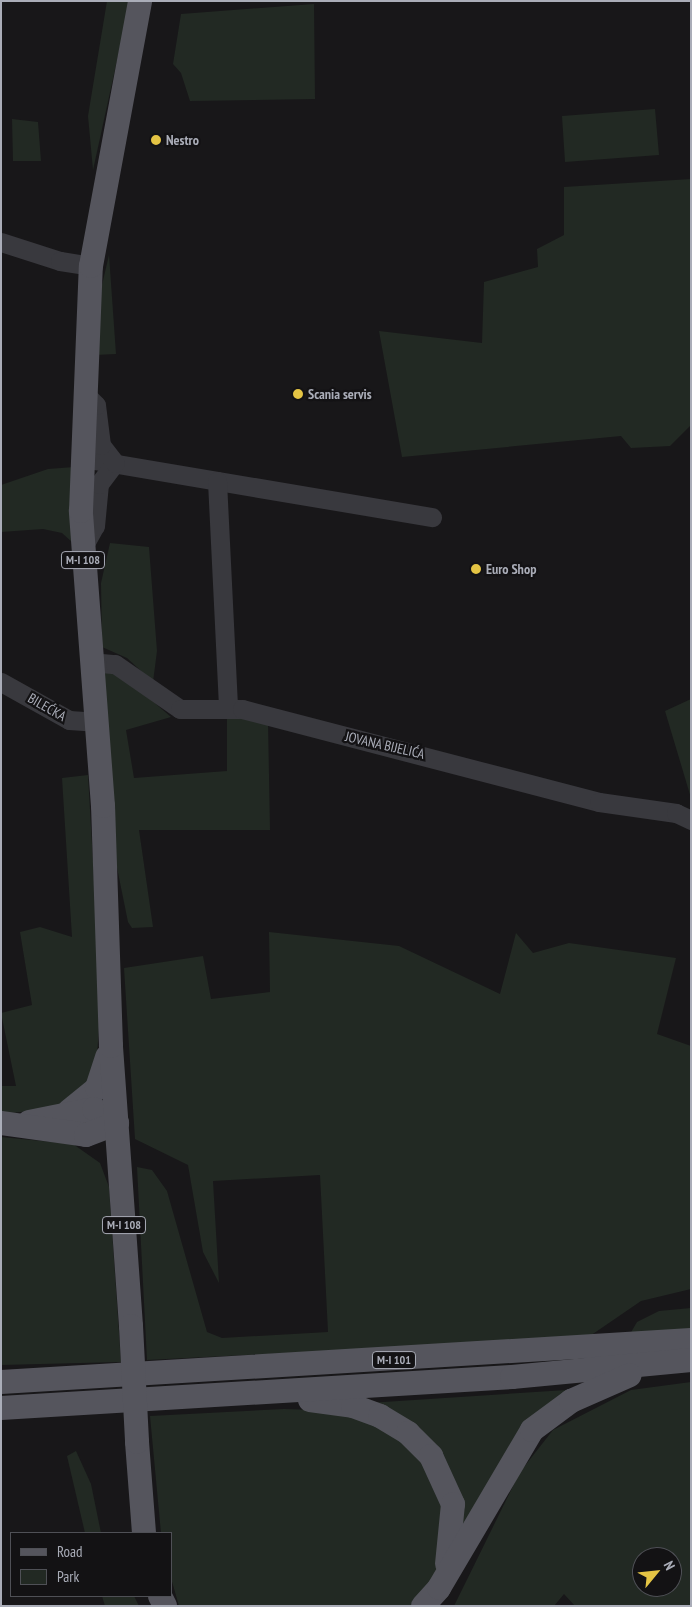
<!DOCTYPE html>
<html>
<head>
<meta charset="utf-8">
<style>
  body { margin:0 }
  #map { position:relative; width:692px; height:1607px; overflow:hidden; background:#181719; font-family:"PT Sans Narrow",sans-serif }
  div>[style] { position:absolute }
  .green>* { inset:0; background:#222923 }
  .minor>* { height:19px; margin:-9.5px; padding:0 9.5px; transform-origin:9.5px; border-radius:9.5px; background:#39393e }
  .major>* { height:24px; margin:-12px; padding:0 12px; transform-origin:12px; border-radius:12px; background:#55555d }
  .major-bridge>* { height:24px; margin:-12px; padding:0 12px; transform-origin:12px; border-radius:12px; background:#55555d }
  .dots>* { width:14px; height:14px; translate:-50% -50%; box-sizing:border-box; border:2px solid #131214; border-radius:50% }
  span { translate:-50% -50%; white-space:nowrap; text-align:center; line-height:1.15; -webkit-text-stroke:4.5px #131214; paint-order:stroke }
  .shield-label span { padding:1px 4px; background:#131214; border:1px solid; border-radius:4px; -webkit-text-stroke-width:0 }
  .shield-label { font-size:12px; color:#aaadb8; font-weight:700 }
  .poi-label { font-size:14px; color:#aaadb8; font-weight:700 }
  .left { translate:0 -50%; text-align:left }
  .street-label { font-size:14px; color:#aaadb8 }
  .frame { position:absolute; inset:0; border:2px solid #aaadb8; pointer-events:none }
  .legend { position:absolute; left:10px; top:1532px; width:162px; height:65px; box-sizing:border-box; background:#131214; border:1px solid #4f5056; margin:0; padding:6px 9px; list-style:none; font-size:15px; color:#aaadb8 }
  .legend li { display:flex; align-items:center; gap:10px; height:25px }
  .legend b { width:25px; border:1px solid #4f5056 }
  .north { position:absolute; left:632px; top:1547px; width:50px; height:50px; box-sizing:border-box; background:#131214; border:1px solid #4f5056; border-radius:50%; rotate:62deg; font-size:14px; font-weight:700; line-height:20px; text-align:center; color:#aaadb8 }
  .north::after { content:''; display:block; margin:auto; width:18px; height:22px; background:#e4c444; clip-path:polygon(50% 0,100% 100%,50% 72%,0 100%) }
</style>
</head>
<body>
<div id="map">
  <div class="green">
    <i style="clip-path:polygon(107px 1px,130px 1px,93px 170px,88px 116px)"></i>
    <i style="clip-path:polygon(314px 4px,315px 99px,190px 101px,181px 73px,173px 64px,181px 14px)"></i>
    <i style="clip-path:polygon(655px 109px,659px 155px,565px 162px,562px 116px)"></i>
    <i style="clip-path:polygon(12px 119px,38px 122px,41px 161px,13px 161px)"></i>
    <i style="clip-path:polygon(691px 179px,691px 425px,670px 446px,631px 448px,621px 436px,402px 457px,379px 331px,482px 343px,484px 282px,538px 267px,537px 249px,564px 235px,564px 187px)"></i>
    <i style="clip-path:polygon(109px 255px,116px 354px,95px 355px,98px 302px)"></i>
    <i style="clip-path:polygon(74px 467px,73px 543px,62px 533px,43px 529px,1px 532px,1px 485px,48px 469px)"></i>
    <i style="clip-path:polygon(110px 543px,149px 547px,157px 651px,153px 682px,127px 658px,102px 647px,101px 583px)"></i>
    <i style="clip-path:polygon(105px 671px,121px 674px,171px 717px,126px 730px,134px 778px,227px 771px,227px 715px,268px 721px,270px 830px,139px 830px,153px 927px,132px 928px,128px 922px,112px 843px,100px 679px)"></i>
    <i style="clip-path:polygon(691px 699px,691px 798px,665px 711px)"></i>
    <i style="clip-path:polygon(88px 775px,101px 1001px,96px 1069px,93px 1080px,59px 1108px,1px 1114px,1px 1086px,16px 1086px,1px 1013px,32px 1005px,20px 932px,40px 927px,72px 937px,62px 778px)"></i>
    <i style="clip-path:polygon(269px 932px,399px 946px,500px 994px,516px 933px,533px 953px,569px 943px,676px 958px,657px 1034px,691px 1046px,691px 1289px,641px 1301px,587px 1338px,147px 1360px,137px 1167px,152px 1170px,167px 1191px,207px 1332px,222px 1338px,328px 1332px,320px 1175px,213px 1181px,219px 1283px,203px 1252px,188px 1165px,135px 1139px,124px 968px,203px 956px,211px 999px,270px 992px)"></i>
    <i style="clip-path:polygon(1px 1137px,73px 1144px,100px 1163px,109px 1187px,121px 1362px,1px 1365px)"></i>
    <i style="clip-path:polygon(691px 1308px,691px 1329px,630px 1334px,637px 1322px,659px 1311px)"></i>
    <i style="clip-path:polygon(evenodd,691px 1382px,691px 1606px,575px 1606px,564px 1594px,554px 1606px,454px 1606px,520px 1472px,553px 1430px,631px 1390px,691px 1382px,642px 1557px,672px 1557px,672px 1587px,642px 1587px,642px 1557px)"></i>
    <i style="clip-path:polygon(582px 1389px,559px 1403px,462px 1542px,459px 1505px,368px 1403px)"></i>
    <i style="clip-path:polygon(284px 1409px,348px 1411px,414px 1447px,444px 1504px,443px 1552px,432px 1585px,410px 1606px,179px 1606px,171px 1578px,171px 1533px,161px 1533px,150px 1416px)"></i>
    <i style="clip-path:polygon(76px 1451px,91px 1484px,101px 1533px,85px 1533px,67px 1456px)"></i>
    <i style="clip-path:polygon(102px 1596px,134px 1596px,139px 1606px,105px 1606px)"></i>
  </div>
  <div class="minor">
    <i style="left:1px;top:242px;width:62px;rotate:17.9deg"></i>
    <i style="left:60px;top:261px;width:31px;rotate:9deg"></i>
    <i style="left:82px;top:458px;width:355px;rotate:9.6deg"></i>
    <i style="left:217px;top:481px;width:226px;rotate:87.2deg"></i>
    <i style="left:82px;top:549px;width:26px;rotate:-61deg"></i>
    <i style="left:95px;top:526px;width:42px;rotate:-84.6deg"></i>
    <i style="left:99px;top:484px;width:26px;rotate:-53deg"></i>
    <i style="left:115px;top:463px;width:23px;rotate:-128deg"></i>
    <i style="left:101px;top:445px;width:40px;rotate:-97.1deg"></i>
    <i style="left:96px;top:405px;width:18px;rotate:-135deg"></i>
    <i style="left:90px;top:662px;width:25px;rotate:5deg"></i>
    <i style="left:115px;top:664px;width:79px;rotate:34.7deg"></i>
    <i style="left:180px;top:709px;width:62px"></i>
    <i style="left:242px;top:709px;width:369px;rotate:14.6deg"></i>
    <i style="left:599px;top:802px;width:78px;rotate:8.1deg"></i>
    <i style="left:676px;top:813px;width:17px;rotate:25deg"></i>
    <i style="left:1px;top:682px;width:78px;rotate:29.2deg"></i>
    <i style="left:69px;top:720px;width:26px;rotate:4deg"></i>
  </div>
  <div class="major">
    <i style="left:69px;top:1111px;width:36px;rotate:-39deg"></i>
    <i style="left:97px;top:1088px;width:33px;rotate:-72deg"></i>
    <i style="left:29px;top:1122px;width:66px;rotate:-11.3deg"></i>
    <i style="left:94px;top:1109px;width:27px;rotate:31deg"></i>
    <i style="left:1px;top:1123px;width:86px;rotate:8deg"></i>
    <i style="left:86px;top:1135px;width:33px;rotate:-21deg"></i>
    <i style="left:131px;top:1326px;width:281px;rotate:-94.1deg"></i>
    <i style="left:111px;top:1046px;width:240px;rotate:-91.9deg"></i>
    <i style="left:103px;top:806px;width:296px;rotate:-94.3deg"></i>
    <i style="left:81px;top:511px;width:245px;rotate:-87.7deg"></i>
    <i style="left:91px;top:266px;width:269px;rotate:-79.5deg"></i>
    <i style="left:1px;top:1382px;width:691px;rotate:-3.48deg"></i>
    <i style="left:310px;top:1400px;width:43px;rotate:7.9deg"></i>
    <i style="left:353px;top:1406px;width:29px;rotate:20deg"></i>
    <i style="left:380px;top:1416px;width:33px;rotate:31deg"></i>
    <i style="left:408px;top:1433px;width:33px;rotate:45deg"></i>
    <i style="left:431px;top:1456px;width:53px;rotate:65.4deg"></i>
    <i style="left:453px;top:1504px;width:60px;rotate:95.7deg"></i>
    <i style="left:1px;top:1408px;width:512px;rotate:-3.47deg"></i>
    <i style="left:512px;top:1377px;width:180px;rotate:-5.4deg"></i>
    <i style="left:137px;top:1442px;width:91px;rotate:85.6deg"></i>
    <i style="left:160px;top:1596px;width:11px;rotate:63deg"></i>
    <i style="left:423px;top:1606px;width:24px;rotate:-48deg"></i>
    <i style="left:439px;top:1588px;width:183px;rotate:-59.5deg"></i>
    <i style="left:532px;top:1430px;width:49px;rotate:-36.6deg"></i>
    <i style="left:571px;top:1401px;width:64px;rotate:-23.8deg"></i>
  </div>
  <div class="major-bridge">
    <i style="left:131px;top:1326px;width:116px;rotate:87deg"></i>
  </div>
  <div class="dots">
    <i style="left:156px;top:140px;background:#e4c444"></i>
    <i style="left:298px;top:394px;background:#e4c444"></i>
    <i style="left:476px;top:569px;background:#e4c444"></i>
  </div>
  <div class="shield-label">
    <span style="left:83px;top:560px">M-I 108</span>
    <span style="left:124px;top:1225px">M-I 108</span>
    <span style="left:394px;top:1360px">M-I 101</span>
  </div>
  <div class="poi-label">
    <span class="left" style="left:166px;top:140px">Nestro</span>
    <span class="left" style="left:308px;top:394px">Scania servis</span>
    <span class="left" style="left:486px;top:569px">Euro Shop</span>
  </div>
  <div class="street-label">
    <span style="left:47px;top:707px;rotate:30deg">BILEĆKA</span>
    <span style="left:385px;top:745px;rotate:13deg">JOVANA BIJELIĆA</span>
  </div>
  <div class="frame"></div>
  <ul class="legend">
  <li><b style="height:6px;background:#55555d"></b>Road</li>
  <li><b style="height:14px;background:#222923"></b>Park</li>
  </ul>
  <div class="north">N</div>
</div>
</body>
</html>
